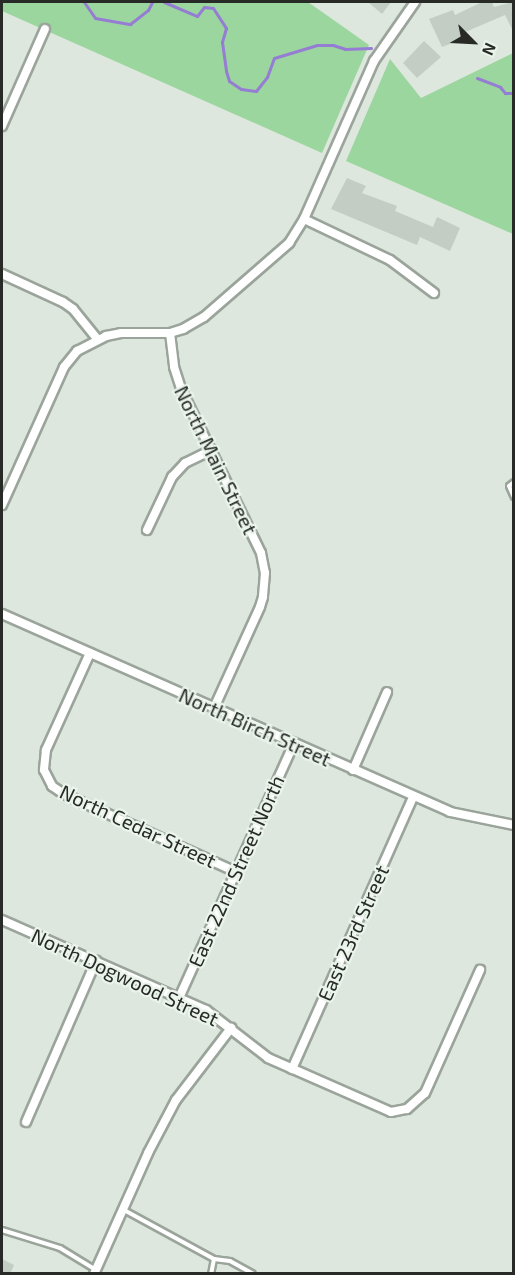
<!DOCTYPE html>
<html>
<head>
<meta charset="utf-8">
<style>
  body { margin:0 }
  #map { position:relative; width:515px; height:1275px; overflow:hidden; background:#dde7dd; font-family:"Exo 2",sans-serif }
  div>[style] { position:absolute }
  .green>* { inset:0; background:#9cd69f }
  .stream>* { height:3px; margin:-1.5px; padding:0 1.5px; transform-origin:1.5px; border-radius:1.5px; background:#957dd3 }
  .building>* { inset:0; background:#c4cdc4 }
  .roads { filter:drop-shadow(2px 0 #9ba49b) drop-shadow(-2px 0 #9ba49b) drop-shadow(0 2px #9ba49b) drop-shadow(0 -2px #9ba49b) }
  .service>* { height:4px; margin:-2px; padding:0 2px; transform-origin:2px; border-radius:2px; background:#fff }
  .minor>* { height:8px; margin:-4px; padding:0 4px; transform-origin:4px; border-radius:4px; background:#fff }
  span { translate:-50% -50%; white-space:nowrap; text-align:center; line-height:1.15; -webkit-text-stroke:4.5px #eaf4eb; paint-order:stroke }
  .street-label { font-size:20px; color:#272a27 }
  .frame { position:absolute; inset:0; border:3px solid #272a27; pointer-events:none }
  .north { position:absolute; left:443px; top:12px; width:60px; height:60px; -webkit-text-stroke:4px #eaf4eb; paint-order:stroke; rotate:114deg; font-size:16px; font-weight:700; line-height:24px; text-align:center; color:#272a27 }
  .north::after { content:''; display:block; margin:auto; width:21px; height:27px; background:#272a27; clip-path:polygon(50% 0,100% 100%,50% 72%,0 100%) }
</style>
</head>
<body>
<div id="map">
  <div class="green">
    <i style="clip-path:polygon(2px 2px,308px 2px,369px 45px,322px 153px,2px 11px)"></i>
    <i style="clip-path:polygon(513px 53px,513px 234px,346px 161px,390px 59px,421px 98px)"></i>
  </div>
  <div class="stream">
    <i style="left:84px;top:2px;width:19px;rotate:55deg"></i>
    <i style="left:95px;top:18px;width:36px;rotate:10deg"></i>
    <i style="left:130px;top:24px;width:23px;rotate:-38deg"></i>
    <i style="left:148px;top:10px;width:9px;rotate:-63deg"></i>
    <i style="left:164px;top:2px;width:36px;rotate:23deg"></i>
    <i style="left:197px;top:16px;width:11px;rotate:-52deg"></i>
    <i style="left:204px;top:7px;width:9px;rotate:6deg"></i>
    <i style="left:213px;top:8px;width:24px;rotate:57deg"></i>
    <i style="left:226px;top:28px;width:15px;rotate:106deg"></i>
    <i style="left:222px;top:42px;width:29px;rotate:82deg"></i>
    <i style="left:226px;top:71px;width:10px;rotate:73deg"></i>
    <i style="left:229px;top:81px;width:14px;rotate:34deg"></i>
    <i style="left:241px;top:89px;width:15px;rotate:8deg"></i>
    <i style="left:256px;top:91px;width:18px;rotate:-52deg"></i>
    <i style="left:267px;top:77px;width:20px;rotate:-70deg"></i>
    <i style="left:274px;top:58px;width:45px;rotate:-16.8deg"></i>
    <i style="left:317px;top:45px;width:16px"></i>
    <i style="left:333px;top:45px;width:13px;rotate:18deg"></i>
    <i style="left:345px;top:49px;width:26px;rotate:-2deg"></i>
    <i style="left:477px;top:78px;width:25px;rotate:21deg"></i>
    <i style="left:500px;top:87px;width:8px;rotate:50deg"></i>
    <i style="left:505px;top:93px;width:9px"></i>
  </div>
  <div class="building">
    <i style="clip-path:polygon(368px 2px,391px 2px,382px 14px)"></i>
    <i style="clip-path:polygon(482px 2px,492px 2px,494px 7px,513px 2px,513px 31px,505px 15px,463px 33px,465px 38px,442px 47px,429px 19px,453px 10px,455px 15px)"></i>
    <i style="clip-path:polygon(424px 41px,441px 57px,417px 78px,403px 63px)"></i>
    <i style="clip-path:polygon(347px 178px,366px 186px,362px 193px,397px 206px,395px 211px,433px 227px,437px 217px,460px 228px,450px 251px,420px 237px,417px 245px,331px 209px)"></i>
    <i style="clip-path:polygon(2px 1259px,14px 1265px,10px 1274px,2px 1274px)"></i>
  </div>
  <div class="roads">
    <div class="service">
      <i style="left:514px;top:482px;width:6px;rotate:141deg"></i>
      <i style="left:509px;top:486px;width:12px;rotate:66deg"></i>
      <i style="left:124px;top:1210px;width:102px;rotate:28.6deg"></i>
      <i style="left:214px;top:1259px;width:15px;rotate:101deg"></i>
      <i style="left:2px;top:1230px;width:61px;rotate:17.2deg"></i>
      <i style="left:60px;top:1248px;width:42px;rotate:31.4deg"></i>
      <i style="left:214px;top:1259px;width:16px;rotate:7deg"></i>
      <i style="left:230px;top:1261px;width:26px;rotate:29deg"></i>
    </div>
    <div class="minor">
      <i style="left:2px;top:126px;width:106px;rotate:-66.1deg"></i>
      <i style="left:304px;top:219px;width:95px;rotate:25.5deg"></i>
      <i style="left:390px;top:260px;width:55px;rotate:36.9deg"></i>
      <i style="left:2px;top:274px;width:67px;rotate:24.7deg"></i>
      <i style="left:63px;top:302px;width:12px;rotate:35deg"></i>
      <i style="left:73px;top:309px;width:38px;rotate:51deg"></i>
      <i style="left:170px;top:333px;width:34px;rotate:83deg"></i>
      <i style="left:174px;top:367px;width:25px;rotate:72deg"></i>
      <i style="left:182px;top:391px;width:180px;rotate:64deg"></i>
      <i style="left:261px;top:553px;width:20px;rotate:79deg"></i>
      <i style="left:265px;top:573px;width:24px;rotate:95deg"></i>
      <i style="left:263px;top:597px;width:10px;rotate:107deg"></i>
      <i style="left:260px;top:607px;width:111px;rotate:114.5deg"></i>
      <i style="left:2px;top:505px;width:151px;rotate:-65.8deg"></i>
      <i style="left:64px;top:367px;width:21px;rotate:-51deg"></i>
      <i style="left:77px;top:351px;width:33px;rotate:-27deg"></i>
      <i style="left:106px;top:336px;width:15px;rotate:-11deg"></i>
      <i style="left:121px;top:333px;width:49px"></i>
      <i style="left:170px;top:333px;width:14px;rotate:-17deg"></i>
      <i style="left:183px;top:329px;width:24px;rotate:-30deg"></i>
      <i style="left:204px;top:317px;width:113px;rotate:-41deg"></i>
      <i style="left:289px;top:243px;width:28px;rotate:-58deg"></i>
      <i style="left:304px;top:219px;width:173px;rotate:-66.1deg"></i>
      <i style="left:374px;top:61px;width:72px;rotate:-55.2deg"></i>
      <i style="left:147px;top:530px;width:59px;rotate:-64.7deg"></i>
      <i style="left:172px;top:477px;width:19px;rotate:-47deg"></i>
      <i style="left:185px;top:463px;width:30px;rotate:-26deg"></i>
      <i style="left:2px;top:614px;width:490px;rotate:23.8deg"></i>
      <i style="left:450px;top:812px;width:65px;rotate:11.5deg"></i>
      <i style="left:90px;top:653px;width:107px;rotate:114.4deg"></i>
      <i style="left:46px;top:750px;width:20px;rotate:96deg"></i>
      <i style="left:44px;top:770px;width:18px;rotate:63deg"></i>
      <i style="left:52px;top:786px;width:14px;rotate:34deg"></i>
      <i style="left:64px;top:794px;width:189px;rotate:24.4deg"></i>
      <i style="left:353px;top:770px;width:85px;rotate:-66.4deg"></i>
      <i style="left:2px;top:920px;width:223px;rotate:23.8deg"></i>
      <i style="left:206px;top:1010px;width:78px;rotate:37.7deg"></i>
      <i style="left:268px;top:1058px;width:134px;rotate:23.7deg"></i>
      <i style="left:391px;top:1112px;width:16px;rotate:-11deg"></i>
      <i style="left:407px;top:1109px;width:24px;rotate:-42deg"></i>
      <i style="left:425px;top:1093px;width:135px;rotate:-65.9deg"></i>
      <i style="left:179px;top:998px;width:280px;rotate:-65.7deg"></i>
      <i style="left:292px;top:1069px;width:298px;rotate:-66deg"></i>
      <i style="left:26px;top:1122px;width:176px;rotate:-66.5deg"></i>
      <i style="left:94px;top:1274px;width:133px;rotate:-65.9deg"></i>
      <i style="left:148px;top:1153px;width:60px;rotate:-62.2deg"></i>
      <i style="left:176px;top:1100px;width:91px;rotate:-52.6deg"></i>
    </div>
  </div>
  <div class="street-label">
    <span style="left:216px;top:460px;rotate:64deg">North Main Street</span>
    <span style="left:255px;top:727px;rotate:24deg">North Birch Street</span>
    <span style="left:138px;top:826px;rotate:25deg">North Cedar Street</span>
    <span style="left:236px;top:871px;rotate:-66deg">East 22nd Street North</span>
    <span style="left:353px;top:933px;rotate:-66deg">East 23rd Street</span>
    <span style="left:125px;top:977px;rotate:25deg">North Dogwood Street</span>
  </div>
  <div class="frame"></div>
  <div class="north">N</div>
</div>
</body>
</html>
